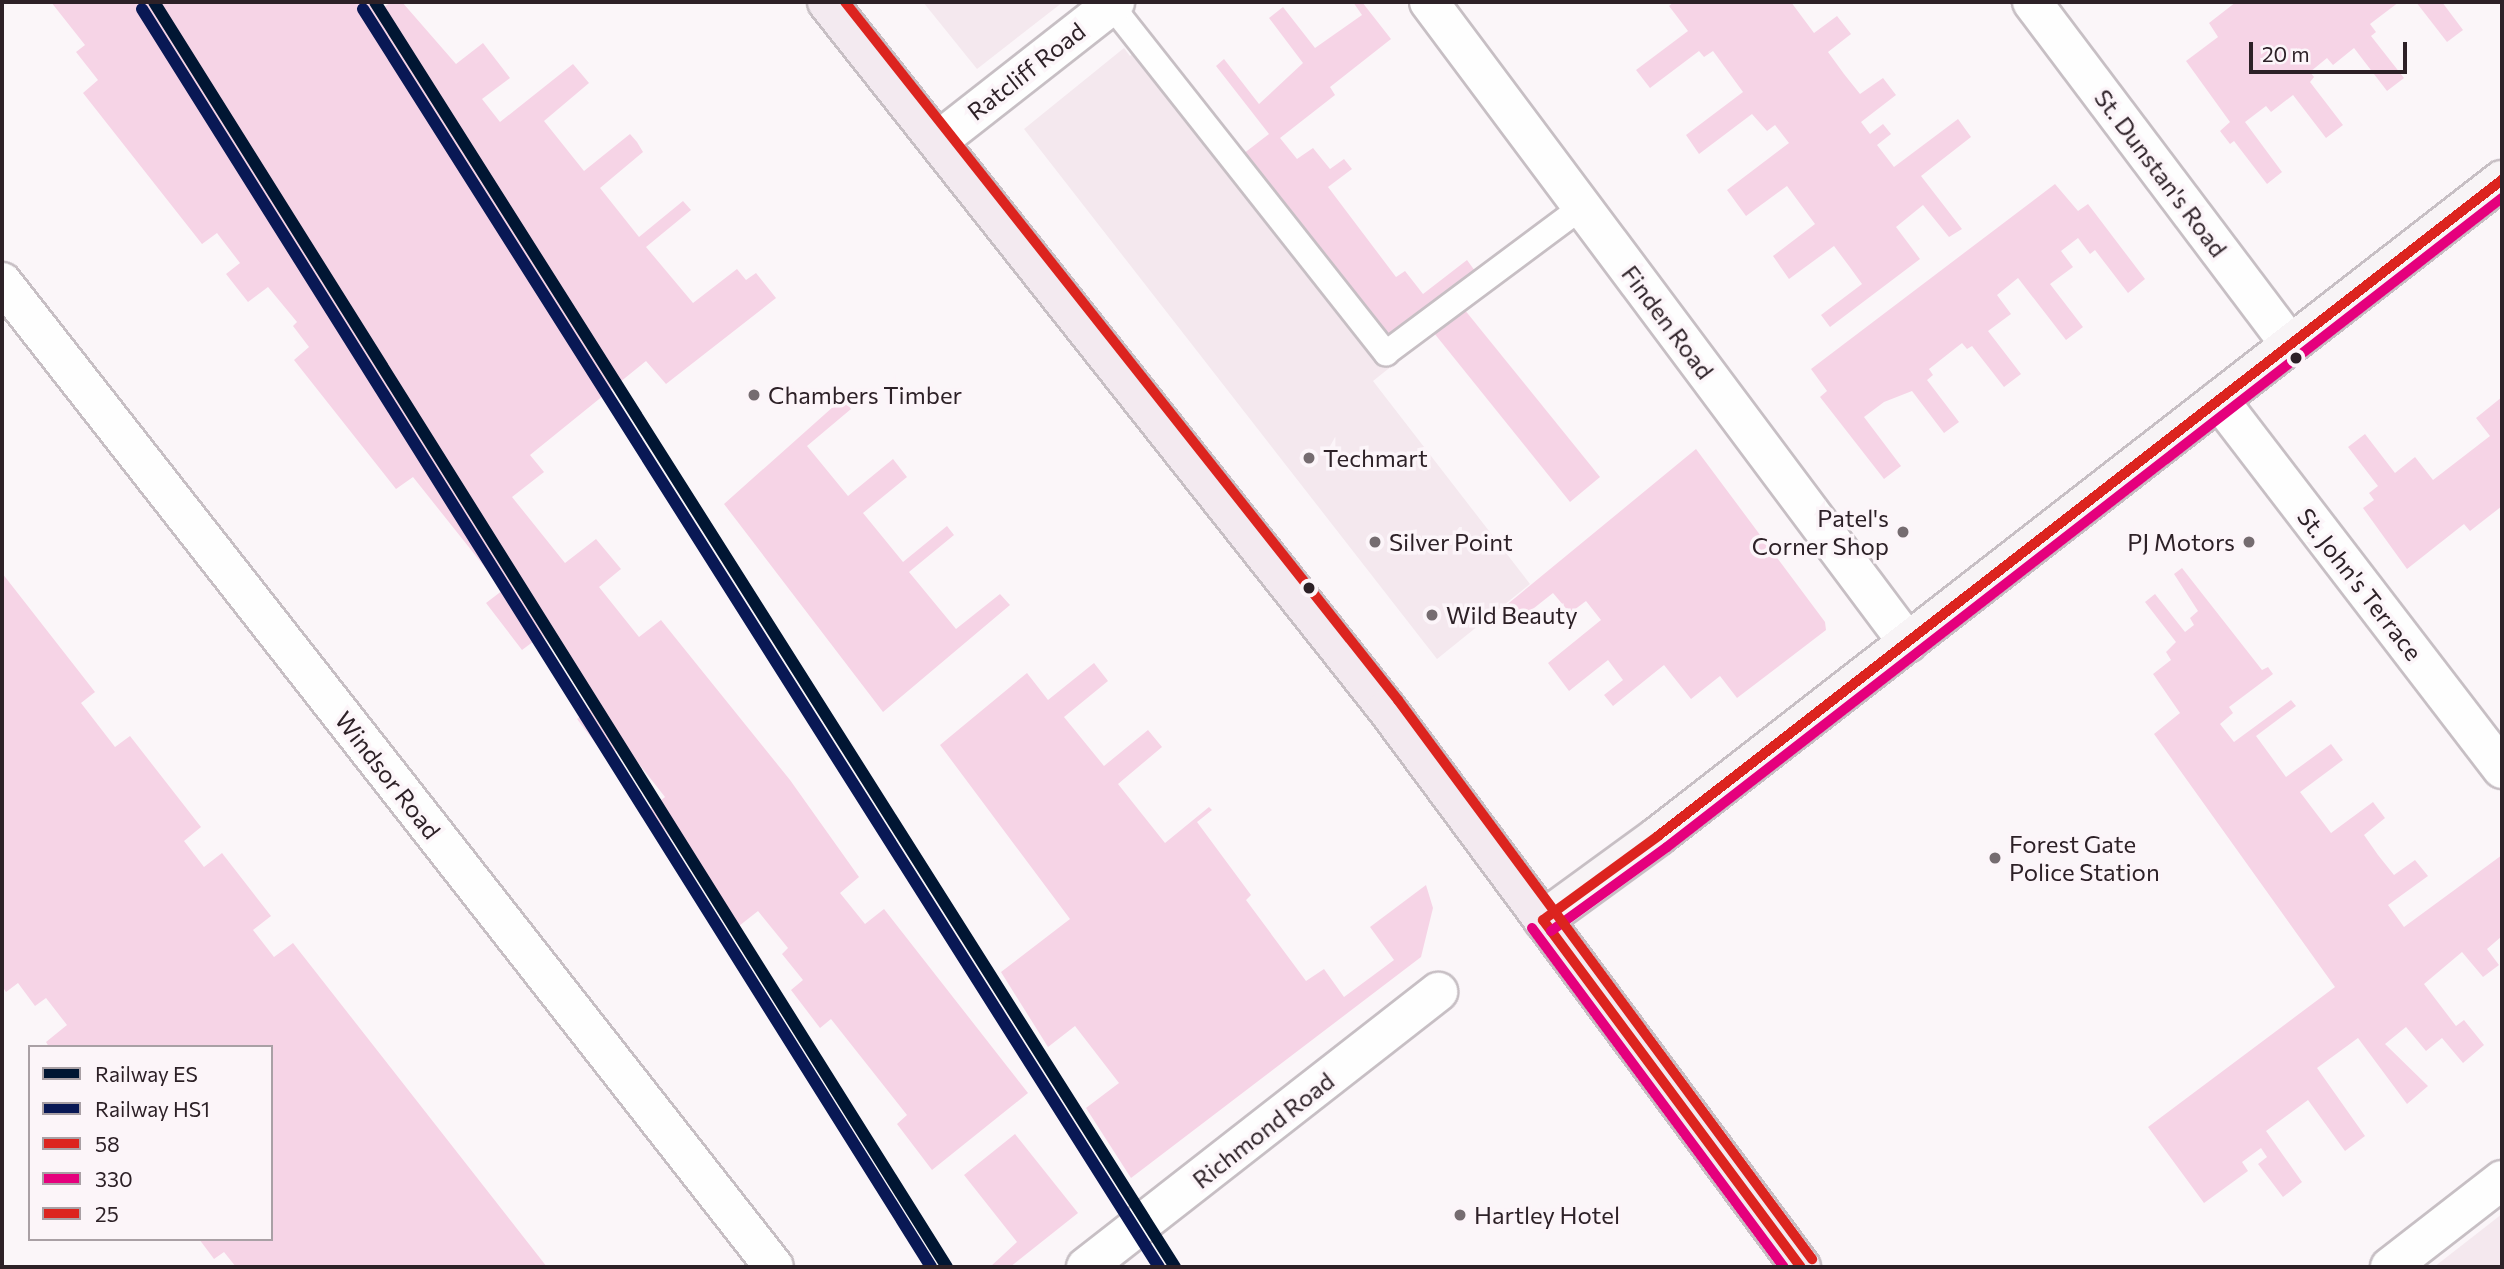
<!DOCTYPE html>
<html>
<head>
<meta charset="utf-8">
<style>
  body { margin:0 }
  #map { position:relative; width:2504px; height:1269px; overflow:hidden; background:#fbf6f9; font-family:Commissioner,sans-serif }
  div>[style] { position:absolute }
  .built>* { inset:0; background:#f4e8ee }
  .green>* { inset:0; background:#f6d4e6 }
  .roads { filter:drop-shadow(2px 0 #c7bfc4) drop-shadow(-2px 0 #c7bfc4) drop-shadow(0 2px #c7bfc4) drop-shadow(0 -2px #c7bfc4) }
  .service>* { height:24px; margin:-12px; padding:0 12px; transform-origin:12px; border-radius:12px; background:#fefefe }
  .minor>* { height:38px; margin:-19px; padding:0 19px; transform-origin:19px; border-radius:19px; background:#fefefe }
  .secondary>* { height:38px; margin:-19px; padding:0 19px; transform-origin:19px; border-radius:19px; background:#f8f4f6 }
  .primary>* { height:38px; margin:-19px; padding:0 19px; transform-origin:19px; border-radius:19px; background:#f3eaf0 }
  .bus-1>* { height:10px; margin:-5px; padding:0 5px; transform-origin:5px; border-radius:5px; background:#dc241f }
  .bus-2>* { height:10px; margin:-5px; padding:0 5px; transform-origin:5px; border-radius:5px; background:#e5007d }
  .bus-3>* { height:10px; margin:-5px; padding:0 5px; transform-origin:5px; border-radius:5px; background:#dc241f }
  .rail-1>* { height:12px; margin:-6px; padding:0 6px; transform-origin:6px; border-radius:6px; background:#011633 }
  .rail-2>* { height:12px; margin:-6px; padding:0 6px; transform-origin:6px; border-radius:6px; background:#091855 }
  .dots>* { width:19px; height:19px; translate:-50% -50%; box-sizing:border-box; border:4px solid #fcf5f9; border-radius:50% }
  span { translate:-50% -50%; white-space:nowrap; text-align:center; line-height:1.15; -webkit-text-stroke:7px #fcf5f9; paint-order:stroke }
  .street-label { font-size:24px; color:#2d2127 }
  .poi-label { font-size:24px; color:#2d2127 }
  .left { translate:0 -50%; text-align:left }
  .right { translate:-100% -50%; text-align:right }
  .frame { position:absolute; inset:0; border:4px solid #2d2127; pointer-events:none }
  .legend { position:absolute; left:28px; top:1045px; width:245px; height:196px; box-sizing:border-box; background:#fcf5f9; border:2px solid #a9a0a5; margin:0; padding:9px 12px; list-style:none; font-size:21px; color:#2d2127 }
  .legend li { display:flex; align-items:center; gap:14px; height:35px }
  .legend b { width:35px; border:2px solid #a9a0a5 }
  .scale { position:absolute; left:2249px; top:42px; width:158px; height:32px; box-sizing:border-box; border:4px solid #2d2127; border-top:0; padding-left:9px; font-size:21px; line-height:24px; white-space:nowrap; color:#2d2127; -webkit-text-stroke:5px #fcf5f9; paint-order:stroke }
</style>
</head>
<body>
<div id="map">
  <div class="built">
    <i style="clip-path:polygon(923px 2px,1063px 2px,977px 69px)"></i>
    <i style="clip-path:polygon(1153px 36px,1243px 154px,1393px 334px,1532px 227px,1544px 245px,1373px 381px,1530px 584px,1437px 659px,1024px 129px,1124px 48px,1130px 56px)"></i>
    <i style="clip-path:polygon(2502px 1214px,2502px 1267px,2434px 1267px)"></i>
  </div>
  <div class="green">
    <i style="clip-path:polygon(51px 2px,368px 2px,376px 13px,391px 2px,402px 2px,456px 64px,483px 43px,510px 78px,482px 99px,500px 122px,573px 64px,589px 83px,544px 121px,584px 171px,630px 134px,637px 142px,643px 152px,600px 188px,639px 237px,683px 201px,691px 210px,646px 247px,693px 303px,737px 269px,746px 280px,756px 273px,776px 298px,666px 384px,646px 361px,530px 455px,544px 472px,512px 497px,565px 563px,596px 539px,621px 569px,599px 587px,639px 637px,661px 620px,790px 780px,859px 877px,840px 893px,865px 924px,884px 909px,1028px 1093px,932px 1170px,897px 1124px,907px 1115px,831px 1019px,820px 1028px,791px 990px,803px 980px,782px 954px,788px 948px,758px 911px,739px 926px,649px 810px,665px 797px,624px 745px,607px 758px,577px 719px,592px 707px,573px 682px,577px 678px,542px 635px,522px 650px,486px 603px,503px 590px,413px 477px,396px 489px,294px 360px,309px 347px,293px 326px,297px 322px,268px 287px,248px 302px,226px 274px,240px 263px,217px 233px,202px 244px,83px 93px,98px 80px,76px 52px,85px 45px)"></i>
    <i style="clip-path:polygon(1353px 2px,1362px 2px,1391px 39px,1330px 87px,1335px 95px,1280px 138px,1297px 159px,1313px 148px,1330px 169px,1344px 159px,1352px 169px,1328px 187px,1396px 277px,1405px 271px,1423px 294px,1467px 260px,1475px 271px,1393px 334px,1381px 333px,1243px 154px,1269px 134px,1216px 66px,1224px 59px,1259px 104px,1303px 63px,1269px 18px,1283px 7px,1315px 48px,1362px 15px)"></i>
    <i style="clip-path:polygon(1674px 2px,1791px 2px,1814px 33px,1837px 16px,1851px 34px,1828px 52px,1844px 74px,1860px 94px,1883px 78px,1896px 95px,1861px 122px,1870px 134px,1883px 124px,1891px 134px,1877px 145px,1894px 167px,1958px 119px,1971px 137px,1921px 176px,1962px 229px,1949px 237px,1923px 205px,1896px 227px,1920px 259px,1830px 327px,1821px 315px,1862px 284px,1849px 266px,1834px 246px,1789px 279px,1773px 256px,1815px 224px,1787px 186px,1746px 216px,1727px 190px,1789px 143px,1775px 125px,1767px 131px,1752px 114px,1699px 154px,1686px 135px,1743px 92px,1713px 51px,1704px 57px,1699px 51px,1650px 88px,1636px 70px,1688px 31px,1669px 6px)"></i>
    <i style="clip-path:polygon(2236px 2px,2399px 2px,2370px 24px,2376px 32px,2371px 36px,2404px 78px,2387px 91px,2354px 48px,2333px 65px,2327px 58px,2310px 72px,2314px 77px,2310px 82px,2343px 125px,2326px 138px,2293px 95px,2271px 112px,2266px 106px,2245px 122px,2282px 172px,2267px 184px,2234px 141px,2230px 144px,2220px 131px,2230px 122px,2186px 61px,2218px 37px,2209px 23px)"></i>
    <i style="clip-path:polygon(2416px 2px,2442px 2px,2463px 30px,2447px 42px)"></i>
    <i style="clip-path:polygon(2055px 184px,2078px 211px,2088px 204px,2145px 279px,2128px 293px,2095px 250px,2090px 254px,2078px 238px,2061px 251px,2073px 267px,2050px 284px,2083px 327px,2066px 340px,2018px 278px,1997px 295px,2011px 314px,1988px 331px,2021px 374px,2004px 387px,1972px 346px,1967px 349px,1962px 343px,1929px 369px,1933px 375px,1927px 380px,1959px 422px,1944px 433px,1912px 391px,1884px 402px,1864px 417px,1901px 466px,1884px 479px,1820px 397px,1827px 391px,1811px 369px)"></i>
    <i style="clip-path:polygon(1464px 309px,1600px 477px,1570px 502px,1434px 333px)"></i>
    <i style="clip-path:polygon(2502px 397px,2502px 506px,2470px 531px,2464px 524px,2407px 569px,2363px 508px,2374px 500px,2369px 493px,2378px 486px,2348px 447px,2365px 434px,2395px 473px,2415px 457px,2433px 480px,2490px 436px,2476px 418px)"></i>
    <i style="clip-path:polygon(843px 398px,851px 409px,807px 446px,848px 496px,893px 459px,907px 477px,863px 513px,903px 562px,947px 526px,954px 535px,909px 572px,956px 629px,1000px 594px,1010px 605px,883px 712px,724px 504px)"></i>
    <i style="clip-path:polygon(1696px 449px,1825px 622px,1826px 630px,1737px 698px,1720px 676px,1691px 699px,1664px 665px,1613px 706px,1604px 695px,1623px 680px,1608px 660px,1569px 691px,1548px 663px,1601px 620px,1586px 601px,1570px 613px,1553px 593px,1515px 623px,1504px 607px)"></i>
    <i style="clip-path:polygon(2182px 568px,2262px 670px,2268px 667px,2273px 674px,2229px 707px,2233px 713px,2220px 724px,2234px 742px,2291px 700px,2296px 706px,2256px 736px,2286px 777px,2331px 744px,2343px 760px,2300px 792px,2331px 833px,2373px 802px,2385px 818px,2364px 835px,2378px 855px,2394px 875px,2415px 860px,2428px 876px,2388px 905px,2404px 927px,2502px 855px,2502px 936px,2487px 949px,2499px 965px,2483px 977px,2462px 952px,2424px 984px,2456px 1026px,2464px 1020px,2484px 1045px,2463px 1063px,2442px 1038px,2426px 1051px,2406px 1027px,2385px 1044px,2428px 1086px,2407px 1104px,2358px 1038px,2317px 1068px,2365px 1136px,2345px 1151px,2308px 1100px,2266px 1131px,2302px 1182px,2283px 1197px,2258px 1164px,2267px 1157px,2261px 1148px,2242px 1162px,2248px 1171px,2204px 1203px,2148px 1127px,2335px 987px,2154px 734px,2180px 713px,2153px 674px,2171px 660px,2166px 652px,2176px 642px,2145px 602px,2155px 594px,2185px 632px,2194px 625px,2190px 618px,2198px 611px,2174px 574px)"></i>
    <i style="clip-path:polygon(2px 573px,95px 692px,81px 703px,115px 747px,130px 736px,201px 827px,184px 841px,204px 867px,222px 853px,271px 916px,253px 930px,274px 957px,293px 943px,547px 1267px,236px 1267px,224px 1252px,214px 1259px,199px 1239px,271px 1239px,271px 1047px,49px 1047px,46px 1042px,67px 1025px,46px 998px,35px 1006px,18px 983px,6px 992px,2px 986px)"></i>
    <i style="clip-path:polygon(1094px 663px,1108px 681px,1064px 717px,1104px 766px,1148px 730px,1162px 747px,1118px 784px,1165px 843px,1209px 807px,1212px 810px,1197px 822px,1251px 895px,1246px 900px,1306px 981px,1324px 969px,1344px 997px,1394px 960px,1370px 927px,1426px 885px,1433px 908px,1421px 957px,1131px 1178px,1086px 1108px,1119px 1083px,1075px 1026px,1048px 1047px,1001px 972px,1070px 919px,940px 745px,1027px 673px,1048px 700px)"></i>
    <i style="clip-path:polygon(1015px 1134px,1078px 1213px,1010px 1267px,990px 1267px,1017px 1242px,964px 1175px)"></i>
  </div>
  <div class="roads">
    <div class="service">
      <i style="left:1111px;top:5px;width:444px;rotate:51.7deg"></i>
      <i style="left:1386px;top:353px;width:244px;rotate:-36.7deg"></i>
    </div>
    <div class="minor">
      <i style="left:1429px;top:2px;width:800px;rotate:53.23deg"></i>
      <i style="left:2032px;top:2px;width:428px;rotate:53deg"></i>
      <i style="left:938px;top:141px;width:225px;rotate:-38.1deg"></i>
      <i style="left:2px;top:282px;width:1251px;rotate:51.91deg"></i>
      <i style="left:2219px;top:400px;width:465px;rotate:52.5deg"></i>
      <i style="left:1086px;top:1267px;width:447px;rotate:-38deg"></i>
      <i style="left:2390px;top:1267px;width:142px;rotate:-37.8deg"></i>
    </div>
    <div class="secondary">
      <i style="left:1543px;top:920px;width:142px;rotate:-36.1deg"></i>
      <i style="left:1658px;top:836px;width:1069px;rotate:-37.86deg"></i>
    </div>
    <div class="primary">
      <i style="left:827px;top:2px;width:902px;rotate:51.62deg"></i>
      <i style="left:1387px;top:709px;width:695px;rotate:53.43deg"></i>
    </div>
  </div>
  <div class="bus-1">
    <i style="left:1543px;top:920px;width:142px;rotate:-36.1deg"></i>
    <i style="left:1658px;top:836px;width:1069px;rotate:-37.86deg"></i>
    <i style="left:1543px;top:920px;width:432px;rotate:53.4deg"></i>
  </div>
  <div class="bus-2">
    <i style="left:1532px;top:928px;width:422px;rotate:53.4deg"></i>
    <i style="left:1551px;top:931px;width:143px;rotate:-35.9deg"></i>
    <i style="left:1667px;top:847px;width:1058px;rotate:-37.86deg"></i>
  </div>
  <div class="bus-3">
    <i style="left:845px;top:2px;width:891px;rotate:51.61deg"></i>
    <i style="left:1398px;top:700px;width:696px;rotate:53.48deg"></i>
  </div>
  <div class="rail-1">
    <i style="left:154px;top:2px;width:1493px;rotate:57.92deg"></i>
    <i style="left:375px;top:2px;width:1497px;rotate:57.69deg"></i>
  </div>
  <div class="rail-2">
    <i style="left:142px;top:9px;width:1485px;rotate:57.9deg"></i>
    <i style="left:363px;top:9px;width:1489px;rotate:57.68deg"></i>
  </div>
  <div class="dots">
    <i style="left:2296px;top:358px;background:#2d2127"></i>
    <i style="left:754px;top:395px;background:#756c70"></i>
    <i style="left:1309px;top:458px;background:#756c70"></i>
    <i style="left:1903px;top:532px;background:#756c70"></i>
    <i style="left:1375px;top:542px;background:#756c70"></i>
    <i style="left:2249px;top:542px;background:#756c70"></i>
    <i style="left:1309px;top:588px;background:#2d2127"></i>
    <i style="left:1432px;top:615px;background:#756c70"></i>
    <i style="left:1995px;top:858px;background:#756c70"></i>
    <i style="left:1460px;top:1215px;background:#756c70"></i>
  </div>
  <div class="street-label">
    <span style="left:1026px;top:71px;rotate:-38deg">Ratcliff Road</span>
    <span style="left:2161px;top:173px;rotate:53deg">St. Dunstan's Road</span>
    <span style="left:1668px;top:322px;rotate:53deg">Finden Road</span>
    <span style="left:2360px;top:584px;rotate:52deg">St. John's Terrace</span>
    <span style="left:388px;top:775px;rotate:52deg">Windsor Road</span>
    <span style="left:1263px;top:1130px;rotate:-38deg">Richmond Road</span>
  </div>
  <div class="poi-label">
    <span class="left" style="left:768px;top:395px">Chambers Timber</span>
    <span class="left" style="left:1323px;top:458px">Techmart</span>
    <span class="right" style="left:1889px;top:532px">Patel's<br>Corner Shop</span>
    <span class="left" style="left:1389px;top:542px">Silver Point</span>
    <span class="right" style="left:2235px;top:542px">PJ Motors</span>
    <span class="left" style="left:1446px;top:615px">Wild Beauty</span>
    <span class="left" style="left:2009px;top:858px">Forest Gate<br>Police Station</span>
    <span class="left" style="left:1474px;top:1215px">Hartley Hotel</span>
  </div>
  <div class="frame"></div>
  <ul class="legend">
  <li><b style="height:9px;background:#011633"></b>Railway ES</li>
  <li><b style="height:9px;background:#091855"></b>Railway HS1</li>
  <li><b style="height:9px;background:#dc241f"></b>58</li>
  <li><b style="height:9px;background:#e5007d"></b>330</li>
  <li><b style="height:9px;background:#dc241f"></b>25</li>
  </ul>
  <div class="scale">20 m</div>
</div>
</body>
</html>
